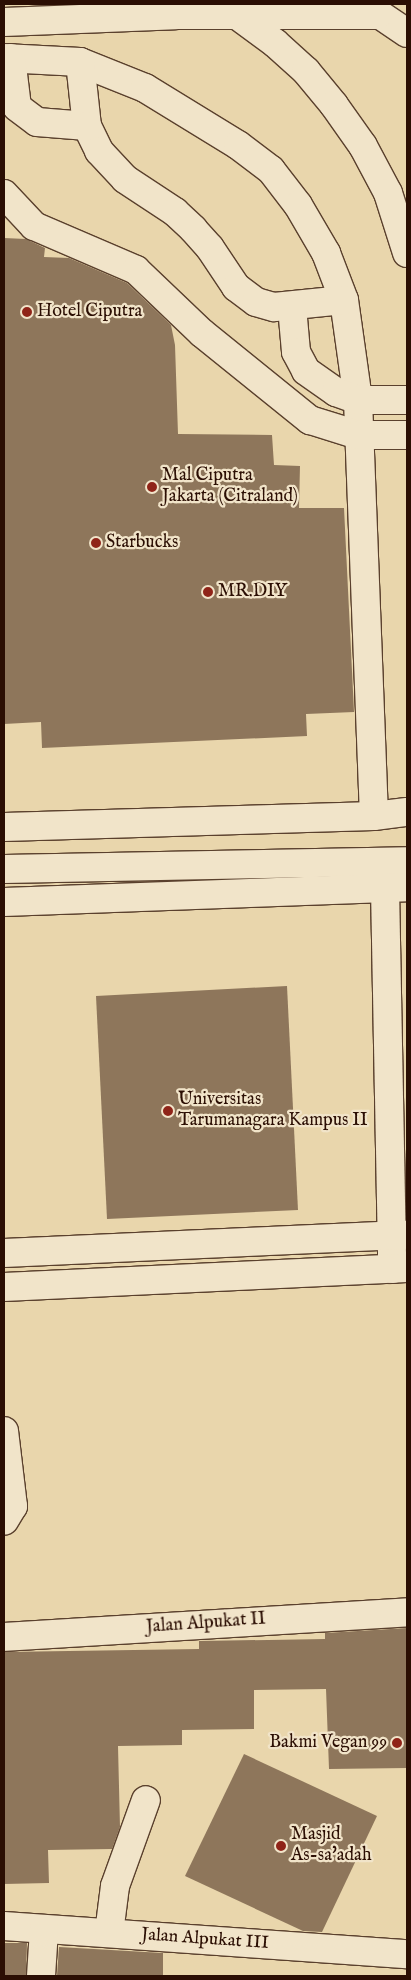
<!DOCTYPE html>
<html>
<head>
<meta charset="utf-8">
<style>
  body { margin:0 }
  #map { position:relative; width:411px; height:1980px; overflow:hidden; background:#e9d6ac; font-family:"IM FELL English",serif }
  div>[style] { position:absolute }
  .building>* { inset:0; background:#8e765b }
  .roads { filter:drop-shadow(1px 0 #5a402d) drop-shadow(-1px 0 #5a402d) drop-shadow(0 1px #5a402d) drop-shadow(0 -1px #5a402d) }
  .minor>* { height:28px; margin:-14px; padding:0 14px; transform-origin:14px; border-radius:14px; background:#f1e4c9 }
  .dots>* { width:14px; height:14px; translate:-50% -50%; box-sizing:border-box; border:2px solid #f1e4c9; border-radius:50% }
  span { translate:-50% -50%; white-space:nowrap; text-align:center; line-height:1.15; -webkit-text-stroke:4.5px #f1e4c9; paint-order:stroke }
  .poi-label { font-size:18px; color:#2b0e03 }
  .left { translate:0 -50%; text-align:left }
  .right { translate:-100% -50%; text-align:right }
  .street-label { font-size:18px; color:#2b0e03 }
  .frame { position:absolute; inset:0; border:5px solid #2b0e03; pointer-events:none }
</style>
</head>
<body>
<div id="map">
  <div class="building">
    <i style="clip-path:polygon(4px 238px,26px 239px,45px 248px,44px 257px,69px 258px,127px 283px,171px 325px,175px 345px,178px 434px,272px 435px,274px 465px,300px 466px,299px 508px,344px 508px,354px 712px,306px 714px,307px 736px,42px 748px,41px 722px,4px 724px)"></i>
    <i style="clip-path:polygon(287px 986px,298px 1210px,107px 1219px,96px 996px)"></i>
    <i style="clip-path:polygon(407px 1628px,407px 1768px,329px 1769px,326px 1689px,254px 1690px,254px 1729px,182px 1730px,182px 1745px,118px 1746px,120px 1827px,112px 1849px,48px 1850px,49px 1883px,4px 1884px,4px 1652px,199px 1649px,199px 1641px,325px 1639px,325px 1633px)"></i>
    <i style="clip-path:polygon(244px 1754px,377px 1816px,322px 1932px,303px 1931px,185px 1876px)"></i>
    <i style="clip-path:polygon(4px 1943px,27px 1943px,26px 1976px,4px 1976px)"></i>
    <i style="clip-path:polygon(59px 1947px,163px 1953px,163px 1976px,57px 1976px)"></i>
  </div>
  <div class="roads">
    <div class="minor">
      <i style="left:364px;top:4px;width:52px;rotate:34deg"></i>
      <i style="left:234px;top:13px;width:51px;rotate:36.2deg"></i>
      <i style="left:275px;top:43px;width:42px;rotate:42.1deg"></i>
      <i style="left:306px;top:71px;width:44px;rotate:50.5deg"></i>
      <i style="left:334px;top:105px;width:50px;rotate:54.7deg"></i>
      <i style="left:363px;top:146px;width:53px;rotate:62deg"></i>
      <i style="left:388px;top:193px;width:63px;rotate:72.4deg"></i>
      <i style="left:4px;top:22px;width:171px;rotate:-2.3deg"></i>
      <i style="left:175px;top:15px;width:203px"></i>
      <i style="left:4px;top:58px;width:76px;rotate:3deg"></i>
      <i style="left:80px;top:62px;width:70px;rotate:21.8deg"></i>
      <i style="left:145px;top:88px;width:109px;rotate:31.5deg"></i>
      <i style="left:238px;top:145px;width:41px;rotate:37.1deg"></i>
      <i style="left:271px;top:170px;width:44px;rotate:52.4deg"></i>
      <i style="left:298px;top:205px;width:56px;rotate:59.7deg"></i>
      <i style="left:326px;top:253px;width:50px;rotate:69deg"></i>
      <i style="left:344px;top:300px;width:101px;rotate:82deg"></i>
      <i style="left:358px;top:400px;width:416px;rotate:87.8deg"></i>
      <i style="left:11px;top:58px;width:49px;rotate:83deg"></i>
      <i style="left:17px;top:107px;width:25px;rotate:37deg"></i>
      <i style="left:37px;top:122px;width:50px;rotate:4.6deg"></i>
      <i style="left:80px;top:62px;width:64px;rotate:83.8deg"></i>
      <i style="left:87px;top:126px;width:28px;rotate:64deg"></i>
      <i style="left:99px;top:151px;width:38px;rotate:47deg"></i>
      <i style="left:125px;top:179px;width:60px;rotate:33.4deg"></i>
      <i style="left:175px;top:212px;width:25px;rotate:43deg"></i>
      <i style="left:193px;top:229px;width:25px;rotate:48deg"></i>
      <i style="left:210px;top:248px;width:47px;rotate:56.3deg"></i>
      <i style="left:236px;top:287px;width:25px;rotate:37deg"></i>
      <i style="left:256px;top:302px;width:19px;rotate:16deg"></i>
      <i style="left:274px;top:307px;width:70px;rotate:-5.7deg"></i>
      <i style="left:4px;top:194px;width:44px;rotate:46.8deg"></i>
      <i style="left:34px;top:226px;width:111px;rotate:23.3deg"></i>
      <i style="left:136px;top:270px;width:91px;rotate:43.7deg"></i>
      <i style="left:202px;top:333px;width:139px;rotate:38.9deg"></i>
      <i style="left:310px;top:420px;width:50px;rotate:17.4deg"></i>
      <i style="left:358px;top:435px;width:49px"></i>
      <i style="left:292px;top:307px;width:45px;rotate:84.9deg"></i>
      <i style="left:296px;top:352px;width:21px;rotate:62deg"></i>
      <i style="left:306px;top:371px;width:37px;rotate:35deg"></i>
      <i style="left:336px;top:392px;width:23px;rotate:20deg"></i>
      <i style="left:358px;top:400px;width:49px"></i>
      <i style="left:4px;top:827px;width:370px;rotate:-1.7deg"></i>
      <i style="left:374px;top:816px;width:33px;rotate:-7deg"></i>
      <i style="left:379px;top:862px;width:27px;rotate:77deg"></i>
      <i style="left:385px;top:888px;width:381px;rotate:88.9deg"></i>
      <i style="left:4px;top:869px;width:403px;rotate:-1.1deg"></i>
      <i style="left:4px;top:902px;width:403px;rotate:-2.1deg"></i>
      <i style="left:4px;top:1253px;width:403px;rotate:-2.6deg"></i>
      <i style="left:4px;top:1287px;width:403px;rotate:-2.7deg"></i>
      <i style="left:4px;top:1431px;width:76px;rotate:83.2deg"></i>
      <i style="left:13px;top:1506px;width:17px;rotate:121deg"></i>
      <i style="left:4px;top:1637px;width:404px;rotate:-3.5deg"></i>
      <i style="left:4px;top:1926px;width:404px;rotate:4deg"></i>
      <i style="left:109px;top:1933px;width:47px;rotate:-82.7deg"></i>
      <i style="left:115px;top:1886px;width:91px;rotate:-70.2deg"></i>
      <i style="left:41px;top:1976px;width:47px;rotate:-86.3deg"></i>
    </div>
  </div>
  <div class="dots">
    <i style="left:27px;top:312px;background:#8f2418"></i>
    <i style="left:152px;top:487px;background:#8f2418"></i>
    <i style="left:96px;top:543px;background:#8f2418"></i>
    <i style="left:208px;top:592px;background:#8f2418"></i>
    <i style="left:168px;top:1111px;background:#8f2418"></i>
    <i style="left:397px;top:1743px;background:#8f2418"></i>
    <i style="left:281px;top:1846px;background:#8f2418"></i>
  </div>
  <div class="poi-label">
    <span class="left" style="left:37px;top:312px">Hotel Ciputra</span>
    <span class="left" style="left:162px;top:487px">Mal Ciputra<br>Jakarta (Citraland)</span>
    <span class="left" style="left:106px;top:543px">Starbucks</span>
    <span class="left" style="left:218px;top:592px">MR.DIY</span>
    <span class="left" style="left:178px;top:1111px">Universitas<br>Tarumanagara Kampus II</span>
    <span class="right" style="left:387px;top:1743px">Bakmi Vegan 99</span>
    <span class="left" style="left:291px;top:1846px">Masjid<br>As-sa'adah</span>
  </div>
  <div class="street-label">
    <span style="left:206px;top:1624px;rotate:-4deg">Jalan Alpukat II</span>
    <span style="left:205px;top:1940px;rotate:4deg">Jalan Alpukat III</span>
  </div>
  <div class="frame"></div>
</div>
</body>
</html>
